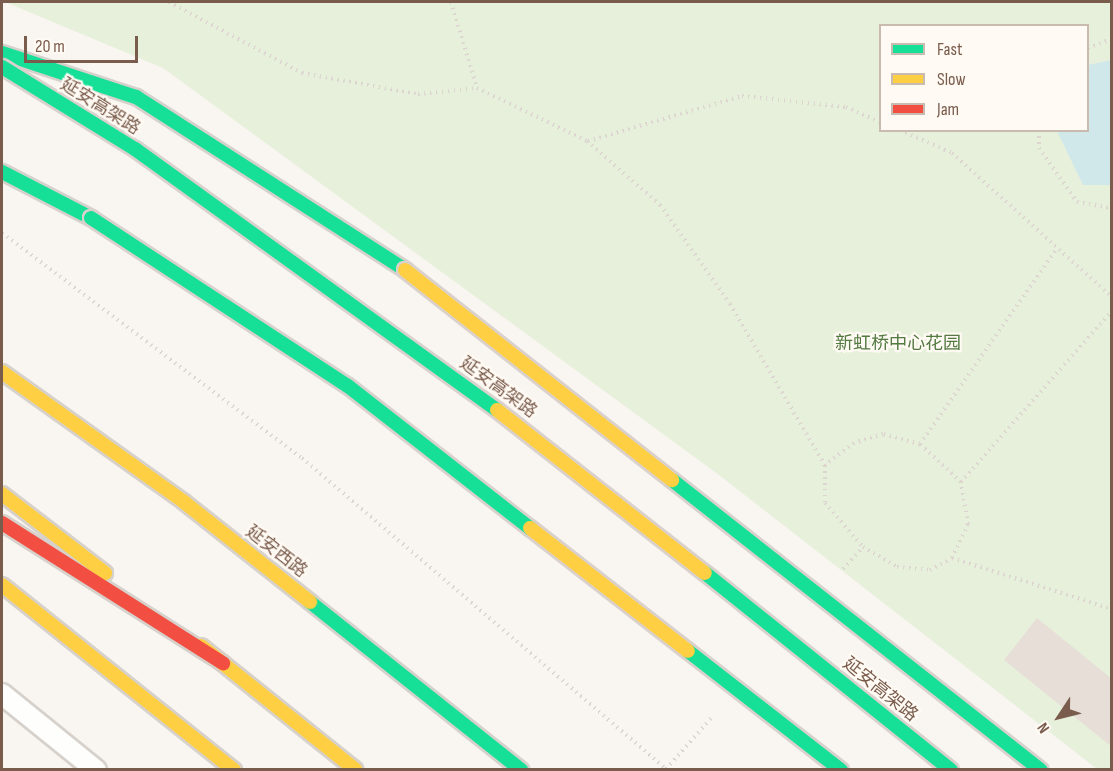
<!DOCTYPE html>
<html>
<head>
<meta charset="utf-8">
<style>
  body { margin:0 }
  #map { position:relative; width:1113px; height:771px; overflow:hidden; background:#f9f5f0; font-family:"Sofia Sans Condensed","Noto Sans SC",sans-serif }
  div>[style] { position:absolute }
  .green>* { inset:0; background:#e7f0db }
  .water>* { inset:0; background:#d0e8ea }
  .building>* { inset:0; background:#e6ded7 }
  .path>* { height:4px; margin-top:-2px; transform-origin:0; background:repeating-linear-gradient(90deg,#dcd5d0 0 1.5px,transparent 0 6px) }
  .roads { filter:drop-shadow(2px 0 #d7d1cb) drop-shadow(-2px 0 #d7d1cb) drop-shadow(0 2px #d7d1cb) drop-shadow(0 -2px #d7d1cb) }
  .lane>* { height:20px; margin:-10px; padding:0 10px; transform-origin:10px; border-radius:10px; background:#fefefd }
  .fast>* { height:14px; margin:-7px; padding:0 7px; transform-origin:7px; border-radius:7px; background:#16e098 }
  .slow>* { height:14px; margin:-7px; padding:0 7px; transform-origin:7px; border-radius:7px; background:#ffcf43 }
  .jam>* { height:14px; margin:-7px; padding:0 7px; transform-origin:7px; border-radius:7px; background:#f24e42 }
  .bridges { filter:drop-shadow(2px 0 #dad1cc) drop-shadow(-2px 0 #dad1cc) drop-shadow(0 2px #dad1cc) drop-shadow(0 -2px #dad1cc) }
  .fast-bridge>* { height:14px; margin:-7px; padding:0 7px; transform-origin:7px; border-radius:7px; background:#16e098 }
  .slow-bridge>* { height:14px; margin:-7px; padding:0 7px; transform-origin:7px; border-radius:7px; background:#ffcf43 }
  span { translate:-50% -50%; white-space:nowrap; text-align:center; line-height:1.15; -webkit-text-stroke:4.5px #fffaf3; paint-order:stroke }
  .street-label { font-size:18px; color:#7a5c4d }
  .park-label { font-size:18px; color:#537a41 }
  .frame { position:absolute; inset:0; border:3px solid #7a5c4d; pointer-events:none }
  .legend { position:absolute; left:879px; top:24px; width:210px; height:108px; box-sizing:border-box; background:#fffaf3; border:2px solid #cabbb1; margin:0; padding:8px 10px; list-style:none; font-size:18px; color:#7a5c4d }
  .legend li { display:flex; align-items:center; gap:12px; height:30px }
  .legend b { width:30px; border:2px solid #cabbb1 }
  .north { position:absolute; left:1029px; top:687px; width:60px; height:60px; -webkit-text-stroke:4px #fffaf3; paint-order:stroke; rotate:235deg; font-size:16px; font-weight:700; line-height:24px; text-align:center; color:#7a5c4d }
  .north::after { content:''; display:block; margin:auto; width:21px; height:27px; background:#7a5c4d; clip-path:polygon(50% 0,100% 100%,50% 72%,0 100%) }
  .scale { position:absolute; left:24px; top:36px; width:114px; height:27px; box-sizing:border-box; border:3px solid #7a5c4d; border-top:0; padding-left:8px; font-size:18px; line-height:21px; white-space:nowrap; color:#7a5c4d; -webkit-text-stroke:4px #fffaf3; paint-order:stroke }
</style>
</head>
<body>
<div id="map">
  <div class="green">
    <i style="clip-path:polygon(evenodd,5px 2px,1111px 2px,1111px 769px,1097px 769px,719px 475px,163px 68px,5px 2px,880px 26px,1088px 26px,1088px 130px,880px 130px,880px 26px)"></i>
  </div>
  <div class="water">
    <i style="clip-path:polygon(1111px 60px,1111px 185px,1083px 185px,1057px 131px,1088px 130px,1088px 65px)"></i>
  </div>
  <div class="building">
    <i style="clip-path:polygon(1037px 618px,1112px 679px,1112px 747px,1004px 660px)"></i>
  </div>
  <div class="path">
    <i style="left:169px;top:2px;width:151px;rotate:28.1deg"></i>
    <i style="left:302px;top:73px;width:118px;rotate:10.3deg"></i>
    <i style="left:418px;top:94px;width:59px;rotate:-5.8deg"></i>
    <i style="left:451px;top:2px;width:90px;rotate:73.2deg"></i>
    <i style="left:477px;top:88px;width:122px;rotate:25.7deg"></i>
    <i style="left:587px;top:141px;width:97px;rotate:41.2deg"></i>
    <i style="left:660px;top:205px;width:121px;rotate:54.7deg"></i>
    <i style="left:730px;top:304px;width:187px;rotate:59.5deg"></i>
    <i style="left:825px;top:465px;width:38px;rotate:90deg"></i>
    <i style="left:825px;top:503px;width:58px;rotate:49.2deg"></i>
    <i style="left:863px;top:547px;width:39px;rotate:30deg"></i>
    <i style="left:897px;top:567px;width:33px;rotate:5deg"></i>
    <i style="left:930px;top:570px;width:25px;rotate:-29deg"></i>
    <i style="left:952px;top:558px;width:38px;rotate:-65deg"></i>
    <i style="left:968px;top:524px;width:43px;rotate:-99.5deg"></i>
    <i style="left:961px;top:482px;width:56px;rotate:-137.2deg"></i>
    <i style="left:920px;top:444px;width:38px;rotate:-165deg"></i>
    <i style="left:883px;top:434px;width:30px;rotate:163deg"></i>
    <i style="left:854px;top:443px;width:36px;rotate:143deg"></i>
    <i style="left:1088px;top:48px;width:26px;rotate:-21deg"></i>
    <i style="left:900px;top:130px;width:57px;rotate:23.9deg"></i>
    <i style="left:952px;top:153px;width:215px;rotate:42deg"></i>
    <i style="left:1039px;top:130px;width:18px;rotate:90deg"></i>
    <i style="left:1039px;top:148px;width:66px;rotate:54.9deg"></i>
    <i style="left:1077px;top:202px;width:36px;rotate:10deg"></i>
    <i style="left:588px;top:141px;width:160px;rotate:-16.3deg"></i>
    <i style="left:742px;top:96px;width:105px;rotate:6deg"></i>
    <i style="left:846px;top:107px;width:37px;rotate:24deg"></i>
    <i style="left:2px;top:233px;width:375px;rotate:36.9deg"></i>
    <i style="left:302px;top:458px;width:480px;rotate:40.5deg"></i>
    <i style="left:920px;top:444px;width:236px;rotate:-55deg"></i>
    <i style="left:961px;top:482px;width:228px;rotate:-48.6deg"></i>
    <i style="left:952px;top:558px;width:168px;rotate:17.7deg"></i>
    <i style="left:843px;top:569px;width:30px;rotate:-48deg"></i>
    <i style="left:666px;top:769px;width:71px;rotate:-48.4deg"></i>
  </div>
  <div class="roads">
    <div class="lane">
      <i style="left:2px;top:694px;width:121px;rotate:39deg"></i>
    </div>
    <div class="fast">
      <i style="left:2px;top:53px;width:141px;rotate:18.2deg"></i>
      <i style="left:136px;top:97px;width:320px;rotate:32.7deg"></i>
      <i style="left:2px;top:172px;width:100px;rotate:27.3deg"></i>
      <i style="left:310px;top:602px;width:270px;rotate:38.5deg"></i>
    </div>
    <div class="slow">
      <i style="left:2px;top:372px;width:224px;rotate:35.5deg"></i>
      <i style="left:184px;top:502px;width:161px;rotate:38.4deg"></i>
      <i style="left:2px;top:494px;width:130px;rotate:37.5deg"></i>
      <i style="left:2px;top:585px;width:297px;rotate:38.6deg"></i>
      <i style="left:201px;top:646px;width:198px;rotate:38.7deg"></i>
    </div>
    <div class="jam">
      <i style="left:2px;top:523px;width:262px;rotate:32.4deg"></i>
    </div>
  </div>
  <div class="bridges">
    <div class="fast-bridge">
      <i style="left:2px;top:67px;width:156px;rotate:31.7deg"></i>
      <i style="left:135px;top:149px;width:446px;rotate:35.8deg"></i>
      <i style="left:91px;top:218px;width:307px;rotate:33.2deg"></i>
      <i style="left:348px;top:386px;width:231px;rotate:38deg"></i>
      <i style="left:672px;top:480px;width:469px;rotate:38.2deg"></i>
      <i style="left:705px;top:573px;width:315px;rotate:38.7deg"></i>
      <i style="left:688px;top:651px;width:194px;rotate:37.9deg"></i>
    </div>
    <div class="slow-bridge">
      <i style="left:405px;top:270px;width:340px;rotate:38.2deg"></i>
      <i style="left:497px;top:410px;width:264px;rotate:38.1deg"></i>
      <i style="left:530px;top:528px;width:200px;rotate:37.9deg"></i>
    </div>
  </div>
  <div class="street-label">
    <span style="left:100px;top:107px;rotate:32deg">延安高架路</span>
    <span style="left:498px;top:388px;rotate:36deg">延安高架路</span>
    <span style="left:276px;top:552px;rotate:38deg">延安西路</span>
    <span style="left:880px;top:690px;rotate:39deg">延安高架路</span>
  </div>
  <div class="park-label">
    <span style="left:898px;top:344px">新虹桥中心花园</span>
  </div>
  <div class="frame"></div>
  <ul class="legend">
  <li><b style="height:8px;background:#16e098"></b>Fast</li>
  <li><b style="height:8px;background:#ffcf43"></b>Slow</li>
  <li><b style="height:8px;background:#f24e42"></b>Jam</li>
  </ul>
  <div class="north">N</div>
  <div class="scale">20 m</div>
</div>
</body>
</html>
